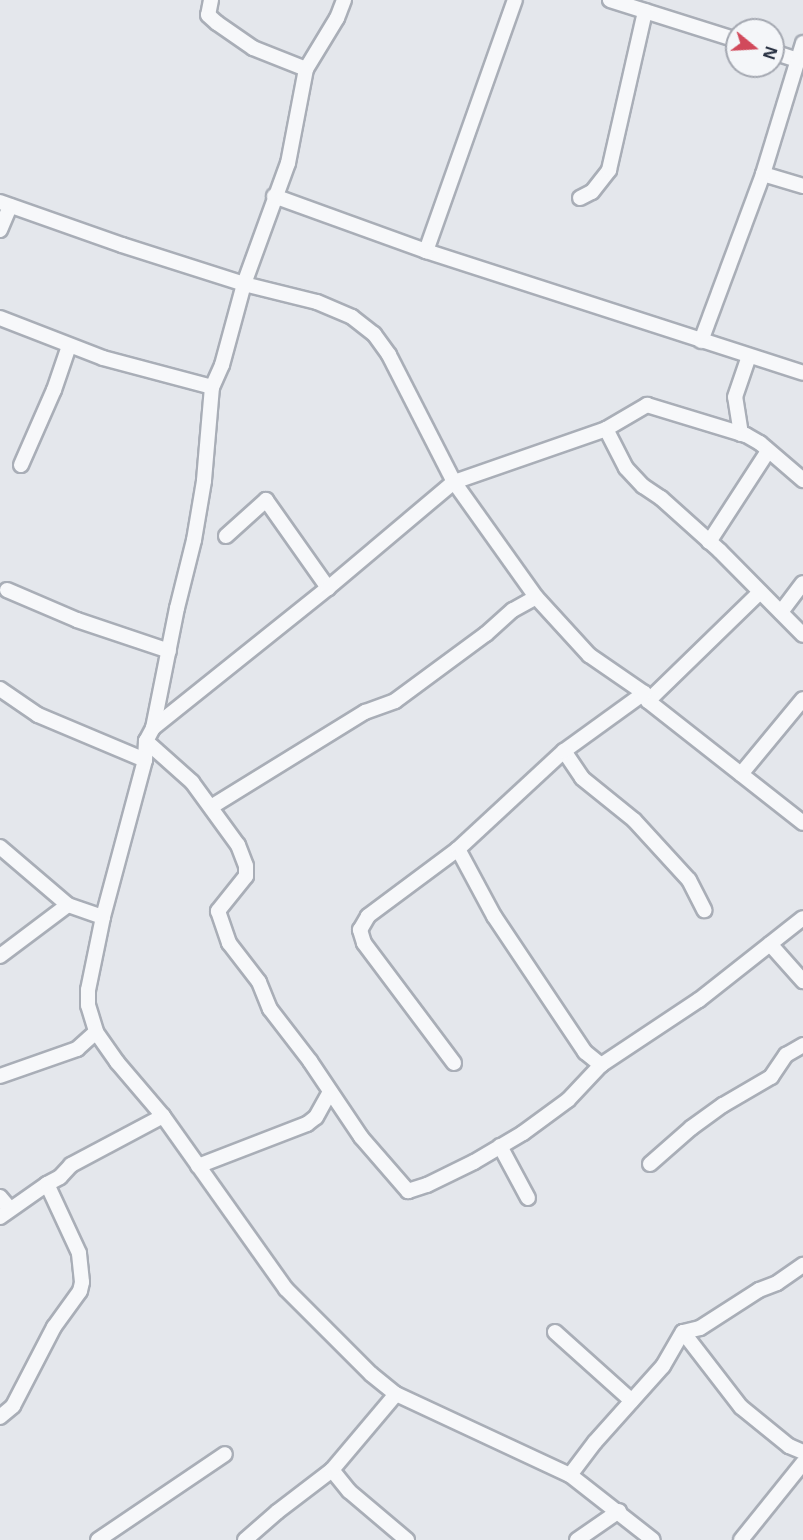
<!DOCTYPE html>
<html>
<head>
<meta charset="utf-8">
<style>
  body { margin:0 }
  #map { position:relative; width:803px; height:1540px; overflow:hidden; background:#e4e7ec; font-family:"Noto Sans",sans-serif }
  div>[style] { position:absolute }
  .roads { filter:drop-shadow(2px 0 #a9aeb7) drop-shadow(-2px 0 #a9aeb7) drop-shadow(0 2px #a9aeb7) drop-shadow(0 -2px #a9aeb7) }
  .minor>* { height:14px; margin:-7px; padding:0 7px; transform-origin:7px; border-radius:7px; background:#f7f8fa }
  span { translate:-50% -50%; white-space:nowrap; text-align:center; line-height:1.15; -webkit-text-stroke:4.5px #f4f6f9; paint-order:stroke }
  .north { position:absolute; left:725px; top:18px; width:60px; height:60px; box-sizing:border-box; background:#f4f6f9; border:2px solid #a4a8b1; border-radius:50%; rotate:108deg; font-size:16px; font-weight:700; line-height:24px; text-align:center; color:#2b3445 }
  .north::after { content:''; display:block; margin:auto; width:21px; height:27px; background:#d1495b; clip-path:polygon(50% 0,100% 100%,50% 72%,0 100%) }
</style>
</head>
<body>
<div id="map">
  <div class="roads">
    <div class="minor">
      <i style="left:211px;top:0;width:15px;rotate:101deg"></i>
      <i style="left:208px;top:15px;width:12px;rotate:42deg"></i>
      <i style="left:217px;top:23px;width:44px;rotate:34.8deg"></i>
      <i style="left:253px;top:48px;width:57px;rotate:21.6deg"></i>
      <i style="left:344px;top:0;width:19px;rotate:111deg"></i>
      <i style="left:337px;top:18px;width:60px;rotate:121.3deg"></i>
      <i style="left:306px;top:69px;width:96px;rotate:100.8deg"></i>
      <i style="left:288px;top:163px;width:129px;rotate:110deg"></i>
      <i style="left:244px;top:284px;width:84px;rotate:105.2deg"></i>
      <i style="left:222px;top:365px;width:24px;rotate:114deg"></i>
      <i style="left:212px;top:387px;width:94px;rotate:94.9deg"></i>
      <i style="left:204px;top:481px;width:60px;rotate:99.6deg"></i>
      <i style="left:194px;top:540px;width:70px;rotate:104deg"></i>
      <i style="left:177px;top:608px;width:122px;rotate:101.3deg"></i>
      <i style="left:153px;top:728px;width:15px;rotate:118deg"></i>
      <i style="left:146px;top:741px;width:19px;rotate:93deg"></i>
      <i style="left:145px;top:760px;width:163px;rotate:105deg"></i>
      <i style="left:103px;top:917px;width:75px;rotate:101.6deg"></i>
      <i style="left:88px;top:990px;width:15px;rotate:90deg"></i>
      <i style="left:88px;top:1005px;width:28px;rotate:73deg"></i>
      <i style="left:96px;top:1032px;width:37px;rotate:55deg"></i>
      <i style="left:117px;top:1062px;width:71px;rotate:49.6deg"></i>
      <i style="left:163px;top:1116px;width:212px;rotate:54.6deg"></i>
      <i style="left:286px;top:1289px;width:120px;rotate:45deg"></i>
      <i style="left:371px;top:1374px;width:32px;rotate:39deg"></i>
      <i style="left:396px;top:1394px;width:192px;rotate:25deg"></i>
      <i style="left:570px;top:1475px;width:105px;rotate:38.1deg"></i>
      <i style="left:610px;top:0;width:133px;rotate:17.5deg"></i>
      <i style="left:773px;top:52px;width:25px;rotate:18deg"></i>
      <i style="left:763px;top:174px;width:42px;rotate:16.7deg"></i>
      <i style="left:274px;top:196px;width:162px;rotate:19.9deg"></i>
      <i style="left:426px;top:251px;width:396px;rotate:17.9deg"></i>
      <i style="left:580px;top:198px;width:13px;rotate:-27deg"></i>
      <i style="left:592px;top:192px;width:28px;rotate:-52deg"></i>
      <i style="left:609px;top:170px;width:163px;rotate:-77.2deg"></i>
      <i style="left:0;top:202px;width:129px;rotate:19.4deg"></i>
      <i style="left:122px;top:245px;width:128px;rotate:17.7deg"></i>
      <i style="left:244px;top:284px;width:75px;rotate:13.9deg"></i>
      <i style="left:317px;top:302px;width:38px;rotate:23deg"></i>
      <i style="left:352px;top:317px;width:28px;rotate:38deg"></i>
      <i style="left:374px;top:334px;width:26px;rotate:54deg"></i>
      <i style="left:389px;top:355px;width:143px;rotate:62.9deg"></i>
      <i style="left:454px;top:482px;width:141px;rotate:54.5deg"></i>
      <i style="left:536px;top:597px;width:79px;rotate:47.6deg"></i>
      <i style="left:589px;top:655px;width:67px;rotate:34.6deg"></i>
      <i style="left:644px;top:693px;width:9px;rotate:63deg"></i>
      <i style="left:648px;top:701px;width:197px;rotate:38.2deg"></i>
      <i style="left:0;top:230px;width:26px;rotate:-67deg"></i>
      <i style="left:426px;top:251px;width:266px;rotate:-70.5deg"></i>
      <i style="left:0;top:318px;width:110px;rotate:21.2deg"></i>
      <i style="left:103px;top:358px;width:113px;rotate:14.9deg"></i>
      <i style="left:701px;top:341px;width:178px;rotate:-69.6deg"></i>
      <i style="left:763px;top:174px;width:137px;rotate:-73deg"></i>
      <i style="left:606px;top:429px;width:44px;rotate:62.9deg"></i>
      <i style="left:626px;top:468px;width:25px;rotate:47deg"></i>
      <i style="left:643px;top:486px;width:22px;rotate:34deg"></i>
      <i style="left:661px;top:498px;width:79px;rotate:41.9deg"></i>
      <i style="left:720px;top:551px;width:118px;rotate:45.3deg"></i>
      <i style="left:741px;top:434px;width:37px;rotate:-99deg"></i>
      <i style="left:735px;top:397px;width:43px;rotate:-71.1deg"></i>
      <i style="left:21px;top:465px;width:82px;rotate:-66.3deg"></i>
      <i style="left:54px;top:390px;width:46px;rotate:-71.2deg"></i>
      <i style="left:226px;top:536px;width:54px;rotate:-42deg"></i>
      <i style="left:266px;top:500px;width:108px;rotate:54.8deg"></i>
      <i style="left:709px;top:542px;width:108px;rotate:-57deg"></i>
      <i style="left:7px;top:590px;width:76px;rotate:23.2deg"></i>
      <i style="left:77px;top:620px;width:97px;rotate:18.6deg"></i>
      <i style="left:781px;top:612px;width:36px;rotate:-53deg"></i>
      <i style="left:0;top:689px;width:46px;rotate:34.4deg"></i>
      <i style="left:38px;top:715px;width:116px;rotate:22.8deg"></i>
      <i style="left:648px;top:701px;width:156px;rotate:-44.2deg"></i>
      <i style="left:153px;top:728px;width:224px;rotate:-38.7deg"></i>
      <i style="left:328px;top:588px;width:165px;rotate:-40.1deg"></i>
      <i style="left:454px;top:482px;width:161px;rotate:-19.2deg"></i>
      <i style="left:606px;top:429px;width:48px;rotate:-30.3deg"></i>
      <i style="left:647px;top:405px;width:103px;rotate:16.9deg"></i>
      <i style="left:746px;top:435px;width:16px;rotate:30deg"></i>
      <i style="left:760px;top:443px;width:57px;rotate:40.7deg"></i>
      <i style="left:146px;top:741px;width:62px;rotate:41.7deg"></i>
      <i style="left:192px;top:782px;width:78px;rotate:53.9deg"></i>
      <i style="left:238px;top:845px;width:22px;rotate:69deg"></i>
      <i style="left:246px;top:866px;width:10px;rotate:90deg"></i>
      <i style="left:246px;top:876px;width:45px;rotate:128.7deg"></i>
      <i style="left:218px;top:911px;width:34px;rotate:71deg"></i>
      <i style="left:229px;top:943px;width:49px;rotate:52.4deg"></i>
      <i style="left:259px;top:982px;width:29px;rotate:68deg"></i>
      <i style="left:270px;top:1009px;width:66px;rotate:52.4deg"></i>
      <i style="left:310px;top:1061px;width:92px;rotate:56.1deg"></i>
      <i style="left:361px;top:1137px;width:72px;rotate:49deg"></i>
      <i style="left:408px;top:1191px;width:20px;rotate:-18deg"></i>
      <i style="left:427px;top:1185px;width:52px;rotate:-26.1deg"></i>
      <i style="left:474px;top:1162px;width:57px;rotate:-30.6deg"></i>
      <i style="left:523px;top:1133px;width:56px;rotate:-36.3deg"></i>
      <i style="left:568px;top:1100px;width:48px;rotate:-46.7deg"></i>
      <i style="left:601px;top:1065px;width:118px;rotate:-33.6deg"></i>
      <i style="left:699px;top:1000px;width:132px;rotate:-38.3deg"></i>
      <i style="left:564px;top:751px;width:32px;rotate:56deg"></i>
      <i style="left:582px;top:778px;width:67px;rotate:38.9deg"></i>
      <i style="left:634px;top:820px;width:81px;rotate:47.5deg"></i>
      <i style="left:689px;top:880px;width:34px;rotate:63deg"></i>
      <i style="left:741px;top:774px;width:97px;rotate:-50.4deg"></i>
      <i style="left:211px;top:807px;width:181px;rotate:-31.7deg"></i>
      <i style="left:365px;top:712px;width:32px;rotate:-20deg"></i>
      <i style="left:395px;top:701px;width:113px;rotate:-36.4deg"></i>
      <i style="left:486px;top:634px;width:36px;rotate:-42deg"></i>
      <i style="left:513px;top:610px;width:26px;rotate:-29deg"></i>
      <i style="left:0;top:847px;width:89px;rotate:40.5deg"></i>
      <i style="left:458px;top:849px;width:76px;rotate:61.8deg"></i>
      <i style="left:494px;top:916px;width:164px;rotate:56.2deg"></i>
      <i style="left:585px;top:1052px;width:21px;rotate:39deg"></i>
      <i style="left:770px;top:944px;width:50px;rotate:48.3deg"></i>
      <i style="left:0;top:956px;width:85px;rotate:-36.9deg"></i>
      <i style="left:68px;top:905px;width:37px;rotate:19deg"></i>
      <i style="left:454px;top:1063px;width:150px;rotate:-126.9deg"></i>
      <i style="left:364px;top:943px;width:14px;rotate:-107deg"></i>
      <i style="left:360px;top:930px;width:16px;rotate:-60deg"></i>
      <i style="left:368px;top:916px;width:112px;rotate:-36.7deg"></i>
      <i style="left:458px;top:849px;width:144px;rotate:-42.8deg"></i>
      <i style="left:564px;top:751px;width:99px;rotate:-35.9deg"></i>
      <i style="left:0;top:1076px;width:82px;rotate:-19.3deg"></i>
      <i style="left:77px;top:1049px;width:25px;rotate:-42deg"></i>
      <i style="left:500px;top:1146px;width:59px;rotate:61.7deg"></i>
      <i style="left:650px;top:1164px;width:55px;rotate:-41.3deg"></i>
      <i style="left:691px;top:1128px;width:39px;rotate:-36deg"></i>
      <i style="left:723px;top:1105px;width:56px;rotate:-30.3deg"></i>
      <i style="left:771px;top:1077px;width:27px;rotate:-56deg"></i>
      <i style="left:786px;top:1055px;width:20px;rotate:-30deg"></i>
      <i style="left:198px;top:1166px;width:117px;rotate:-21.1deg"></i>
      <i style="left:307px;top:1124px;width:11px;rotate:-38deg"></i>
      <i style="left:316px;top:1117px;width:29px;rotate:-61deg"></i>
      <i style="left:0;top:1197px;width:16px;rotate:50deg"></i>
      <i style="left:0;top:1217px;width:57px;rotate:-35.1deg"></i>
      <i style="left:555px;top:1332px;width:103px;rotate:41.9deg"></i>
      <i style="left:683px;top:1332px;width:95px;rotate:52.3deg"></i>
      <i style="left:741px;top:1407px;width:62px;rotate:39.1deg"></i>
      <i style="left:789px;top:1446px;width:15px;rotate:23deg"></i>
      <i style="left:0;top:1417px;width:17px;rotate:-40deg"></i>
      <i style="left:13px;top:1406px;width:89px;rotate:-62.6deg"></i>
      <i style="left:54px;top:1327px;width:44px;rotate:-54.2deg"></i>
      <i style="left:80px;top:1291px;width:9px;rotate:-77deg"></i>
      <i style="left:82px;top:1282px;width:29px;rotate:-96deg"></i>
      <i style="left:79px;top:1253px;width:76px;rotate:-114.9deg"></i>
      <i style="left:47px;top:1184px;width:15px;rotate:-28deg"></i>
      <i style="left:60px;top:1177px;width:16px;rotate:-47deg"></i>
      <i style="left:71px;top:1165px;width:104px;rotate:-28deg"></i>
      <i style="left:332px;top:1470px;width:27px;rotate:51deg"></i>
      <i style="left:349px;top:1491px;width:76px;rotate:40.2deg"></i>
      <i style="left:570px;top:1475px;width:41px;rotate:-52.9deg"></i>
      <i style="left:595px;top:1442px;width:102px;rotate:-48.2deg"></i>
      <i style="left:663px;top:1366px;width:39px;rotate:-60deg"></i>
      <i style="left:683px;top:1332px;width:17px;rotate:-13deg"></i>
      <i style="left:700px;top:1328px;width:70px;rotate:-32.8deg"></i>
      <i style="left:759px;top:1290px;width:19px;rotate:-21deg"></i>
      <i style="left:777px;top:1283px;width:32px;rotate:-35deg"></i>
      <i style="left:98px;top:1540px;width:153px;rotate:-34.1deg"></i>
      <i style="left:245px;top:1540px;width:43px;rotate:-41.2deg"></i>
      <i style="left:277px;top:1512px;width:69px;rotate:-37.4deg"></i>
      <i style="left:332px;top:1470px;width:99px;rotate:-49.9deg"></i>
      <i style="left:577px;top:1540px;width:51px;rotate:-34.6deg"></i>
      <i style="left:741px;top:1540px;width:99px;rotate:-51.2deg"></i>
    </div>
  </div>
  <div class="north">N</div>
</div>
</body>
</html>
